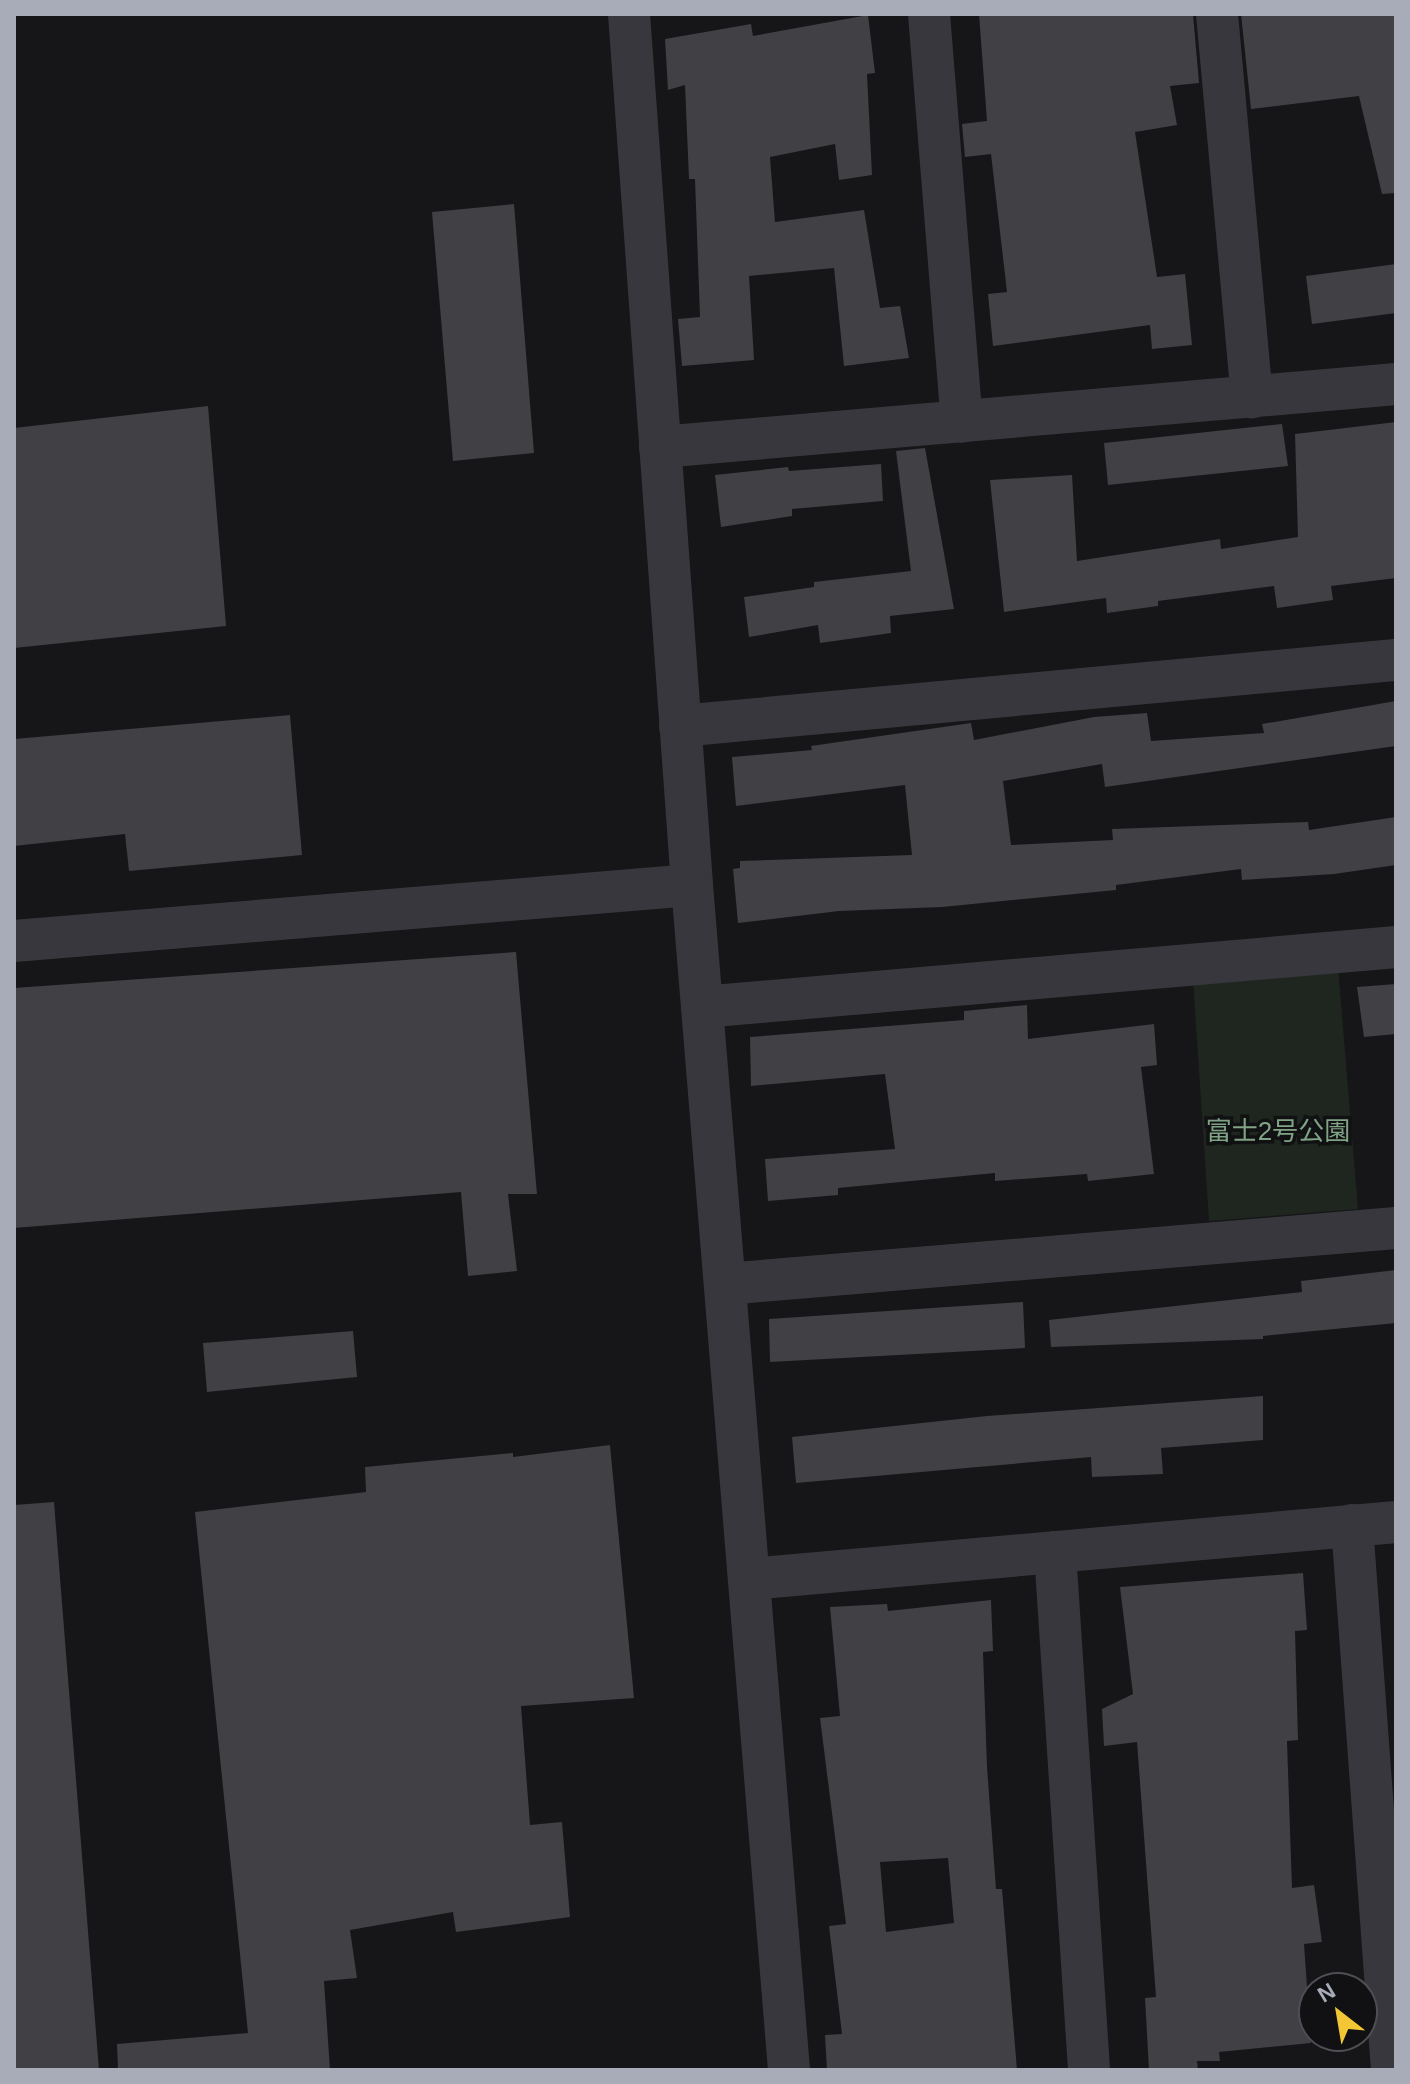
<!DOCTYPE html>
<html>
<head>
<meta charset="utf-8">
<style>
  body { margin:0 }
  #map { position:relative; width:1410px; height:2084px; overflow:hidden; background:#161618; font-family:Arial,"Noto Sans JP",sans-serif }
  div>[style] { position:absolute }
  .green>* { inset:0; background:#1e261f }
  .building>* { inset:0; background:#404045 }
  .street>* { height:42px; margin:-21px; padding:0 21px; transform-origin:21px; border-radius:21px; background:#37373d }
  span { translate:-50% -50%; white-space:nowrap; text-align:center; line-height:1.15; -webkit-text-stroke:7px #111113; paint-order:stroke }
  .park-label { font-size:26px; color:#7fa385 }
  .frame { position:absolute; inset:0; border:16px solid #a8abb8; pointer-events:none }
  .north { position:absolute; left:1298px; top:1972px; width:80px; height:80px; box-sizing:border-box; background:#111113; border:2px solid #4d4f55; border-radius:50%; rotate:329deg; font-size:22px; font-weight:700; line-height:32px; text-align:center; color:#a8abb8 }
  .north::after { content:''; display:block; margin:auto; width:28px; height:36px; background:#f2c634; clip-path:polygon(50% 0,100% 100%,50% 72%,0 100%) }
</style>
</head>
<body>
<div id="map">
  <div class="green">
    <i style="clip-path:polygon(1338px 967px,1358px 1209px,1209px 1221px,1193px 979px)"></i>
  </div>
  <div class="building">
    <i style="clip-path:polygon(979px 14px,1193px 14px,1199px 83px,1170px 86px,1177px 125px,1135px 132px,1157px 277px,1185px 274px,1192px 345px,1152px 349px,1150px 325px,993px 346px,988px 294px,1007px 292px,991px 154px,965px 157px,962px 124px,987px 121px)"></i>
    <i style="clip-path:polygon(1241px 14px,1396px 14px,1396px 193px,1382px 194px,1359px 96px,1251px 109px)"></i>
    <i style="clip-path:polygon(868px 15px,875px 73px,867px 74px,872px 175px,839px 180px,835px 144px,770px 157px,775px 222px,864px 210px,880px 308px,900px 306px,909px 358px,844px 366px,834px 268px,749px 276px,754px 360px,682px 366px,678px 319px,700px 317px,695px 179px,689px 179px,685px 85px,668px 90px,665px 39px,751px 24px,753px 36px)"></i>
    <i style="clip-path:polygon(514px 204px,534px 453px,453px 461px,432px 212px)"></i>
    <i style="clip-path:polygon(1396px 264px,1396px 313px,1312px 324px,1306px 276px)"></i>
    <i style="clip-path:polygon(208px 406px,226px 626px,14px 648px,14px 428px)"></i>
    <i style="clip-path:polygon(1396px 422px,1396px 578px,1331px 586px,1333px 600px,1277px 608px,1274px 586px,1158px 601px,1158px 606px,1107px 613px,1106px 598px,1004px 612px,990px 480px,1072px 475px,1077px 561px,1220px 539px,1221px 549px,1298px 537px,1295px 434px)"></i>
    <i style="clip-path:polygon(1282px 424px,1288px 466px,1108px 485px,1104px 443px)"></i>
    <i style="clip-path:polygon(925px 448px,954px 609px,890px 616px,891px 633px,820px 643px,818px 625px,749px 637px,744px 597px,814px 587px,814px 582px,911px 571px,896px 451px)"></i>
    <i style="clip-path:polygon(881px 464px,883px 501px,792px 509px,792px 516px,721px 527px,715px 475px,788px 467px,789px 471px)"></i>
    <i style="clip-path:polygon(1396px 701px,1396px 746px,1105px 787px,1102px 764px,1003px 781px,1011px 845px,1113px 840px,1112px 829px,1308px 822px,1309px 830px,1396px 817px,1396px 865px,1334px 874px,1242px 880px,1241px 869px,1116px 885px,1116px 890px,942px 907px,839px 911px,738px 923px,733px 869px,740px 868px,740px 861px,912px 855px,905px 785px,736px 806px,732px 757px,812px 750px,811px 746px,971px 723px,974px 740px,1094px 717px,1147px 713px,1151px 741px,1264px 733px,1262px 724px)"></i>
    <i style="clip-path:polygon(290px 715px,302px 855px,129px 871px,125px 834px,14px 846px,14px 739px)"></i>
    <i style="clip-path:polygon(516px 952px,537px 1194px,508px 1194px,517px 1271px,468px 1276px,461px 1192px,14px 1228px,14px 988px)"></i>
    <i style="clip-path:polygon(1396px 984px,1396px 1034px,1364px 1037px,1357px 987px)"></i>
    <i style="clip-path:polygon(1027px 1005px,1028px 1039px,1154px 1024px,1157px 1065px,1141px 1067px,1154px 1174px,1088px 1181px,1087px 1174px,995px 1181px,995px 1173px,838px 1188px,838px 1195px,768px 1201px,765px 1159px,895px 1149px,885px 1074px,751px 1086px,750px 1037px,964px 1020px,964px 1011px)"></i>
    <i style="clip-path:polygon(1396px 1270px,1396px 1323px,1263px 1336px,1263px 1339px,1051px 1347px,1049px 1320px,1302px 1292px,1301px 1281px)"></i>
    <i style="clip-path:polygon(1023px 1302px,1025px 1348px,770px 1362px,769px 1319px)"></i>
    <i style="clip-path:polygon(353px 1331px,357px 1377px,207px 1392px,203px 1343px)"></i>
    <i style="clip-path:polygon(1263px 1396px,1263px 1440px,1161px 1448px,1163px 1474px,1092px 1477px,1091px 1457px,796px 1483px,792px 1437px,987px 1416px)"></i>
    <i style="clip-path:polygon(610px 1445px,634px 1698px,521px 1706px,530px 1825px,562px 1822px,570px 1917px,456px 1932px,453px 1912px,350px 1930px,357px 1978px,324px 1981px,330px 2070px,118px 2070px,117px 2044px,248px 2033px,195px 1512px,366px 1492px,365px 1467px,513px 1453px,513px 1457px)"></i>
    <i style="clip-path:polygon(54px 1502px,99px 2070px,14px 2070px,14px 1505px)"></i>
    <i style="clip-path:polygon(1303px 1573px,1307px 1630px,1295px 1631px,1298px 1740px,1287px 1741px,1292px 1888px,1314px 1885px,1322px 1942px,1304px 1944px,1311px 2043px,1219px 2052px,1220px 2061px,1197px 2061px,1198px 2070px,1149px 2070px,1145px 1998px,1156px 1997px,1137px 1742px,1104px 1746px,1102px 1709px,1133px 1694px,1120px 1587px)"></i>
    <i style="clip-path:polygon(evenodd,991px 1600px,993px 1651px,983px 1652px,987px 1767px,996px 1889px,1002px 1889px,1017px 2070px,827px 2070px,825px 2035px,842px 2034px,829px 1926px,846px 1924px,820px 1718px,840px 1716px,830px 1607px,887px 1604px,888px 1611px,991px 1600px,948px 1858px,954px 1923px,886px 1932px,880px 1862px,948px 1858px)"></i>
  </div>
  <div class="street">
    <i style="left:629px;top:14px;width:873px;rotate:85.86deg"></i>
    <i style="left:692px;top:885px;width:1189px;rotate:85.32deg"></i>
    <i style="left:929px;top:14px;width:409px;rotate:85.4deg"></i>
    <i style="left:1217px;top:14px;width:385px;rotate:84.8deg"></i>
    <i style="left:660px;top:447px;width:739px;rotate:-4.89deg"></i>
    <i style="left:680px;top:726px;width:719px;rotate:-5.27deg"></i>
    <i style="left:14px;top:941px;width:680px;rotate:-4.72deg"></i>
    <i style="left:702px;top:1007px;width:697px;rotate:-4.94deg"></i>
    <i style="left:725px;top:1284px;width:673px;rotate:-4.77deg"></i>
    <i style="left:1352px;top:1525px;width:546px;rotate:85.8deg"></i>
    <i style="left:1055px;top:1552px;width:519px;rotate:86.24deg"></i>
    <i style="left:749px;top:1579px;width:650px;rotate:-5.03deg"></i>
  </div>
  <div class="park-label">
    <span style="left:1278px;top:1132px">富士2号公園</span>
  </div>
  <div class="frame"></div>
  <div class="north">N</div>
</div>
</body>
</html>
